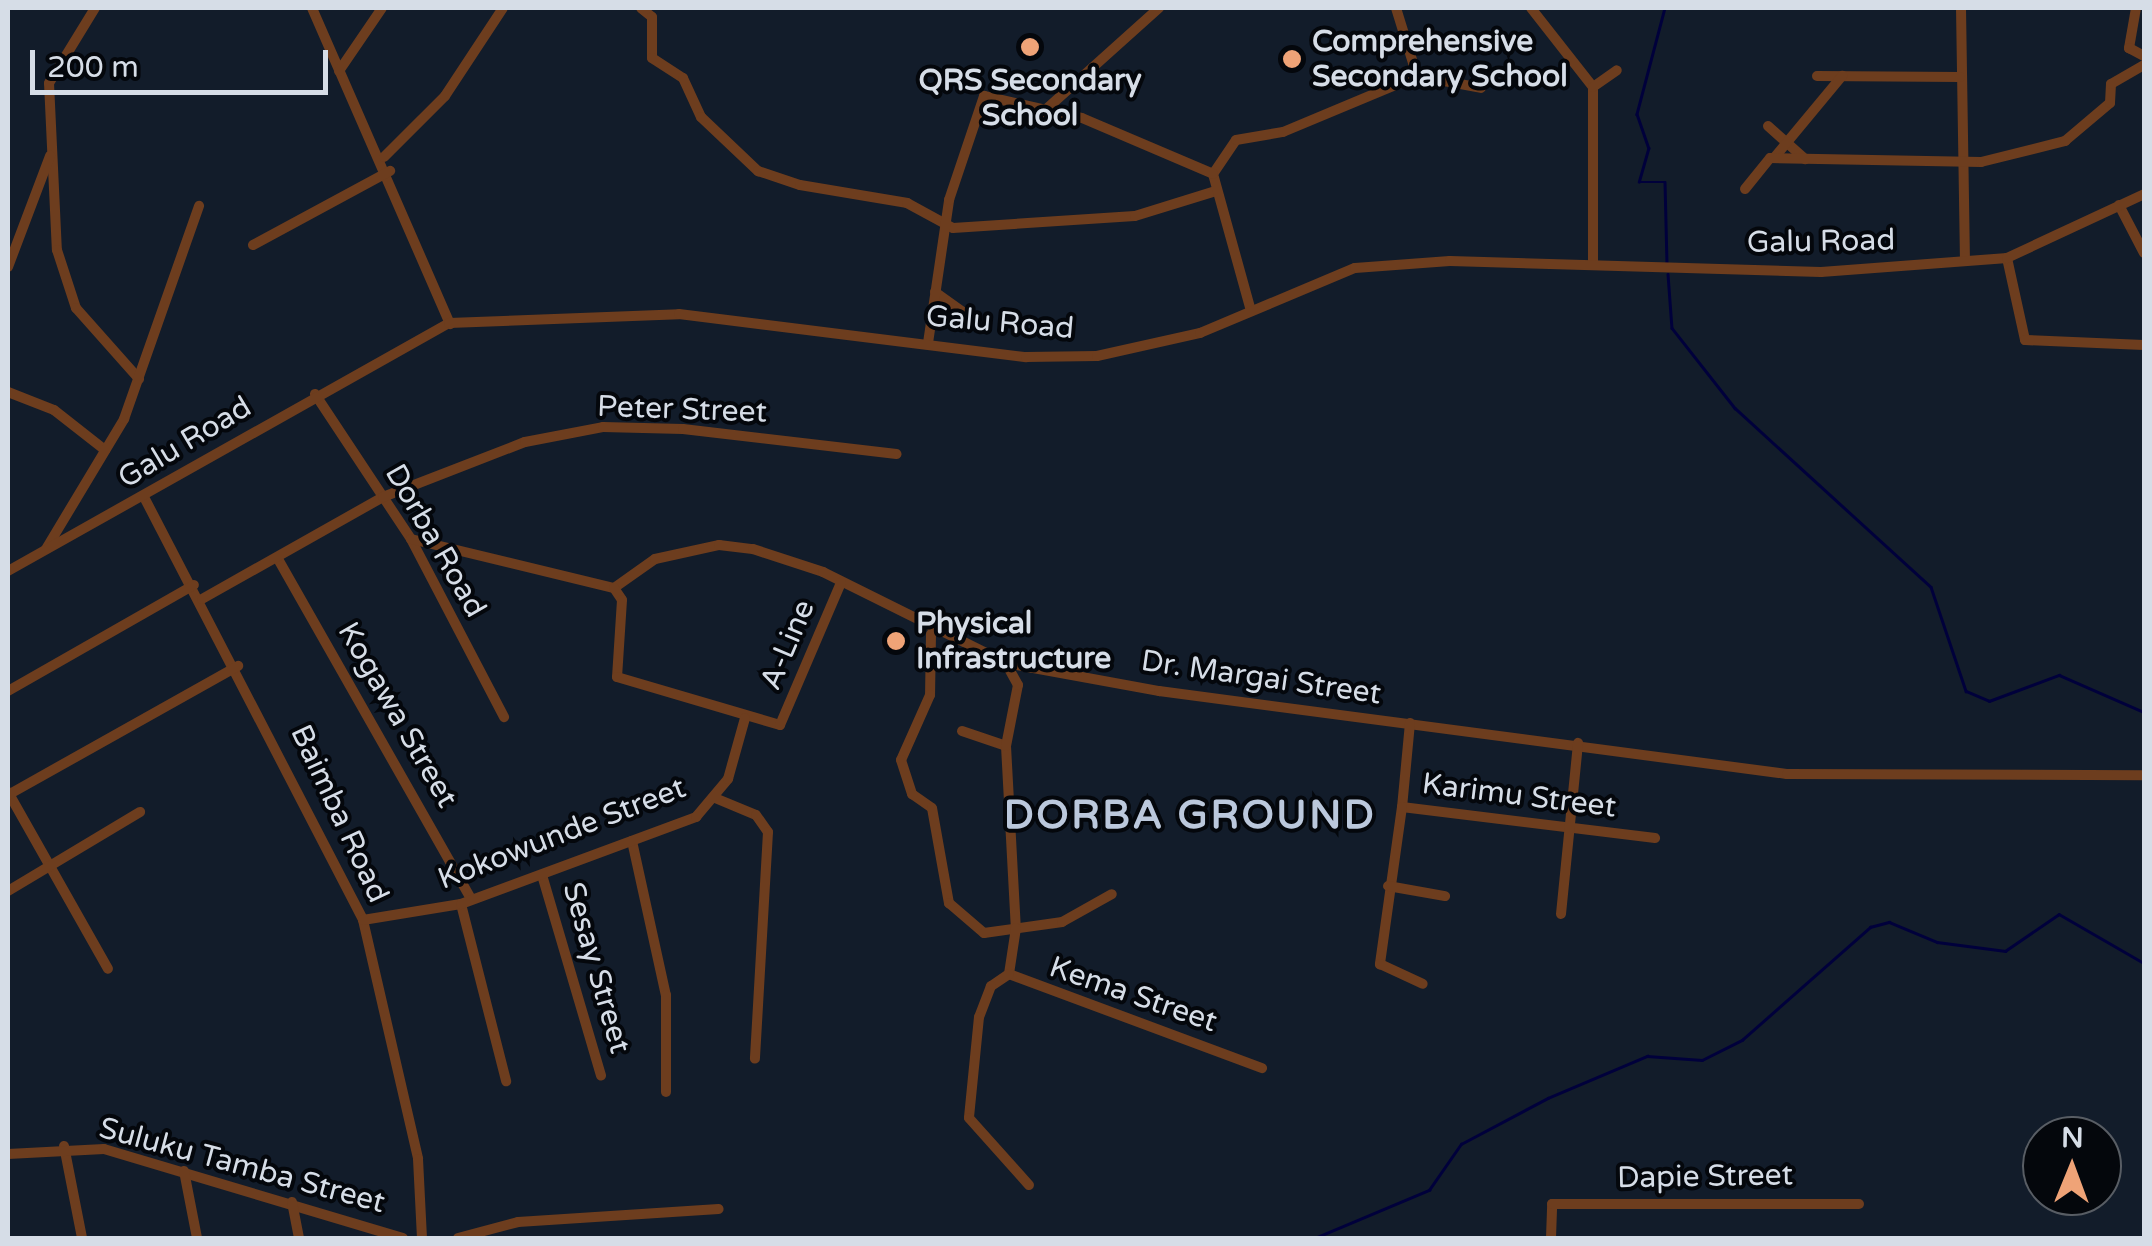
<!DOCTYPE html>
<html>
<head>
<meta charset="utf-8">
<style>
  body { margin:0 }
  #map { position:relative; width:2152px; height:1246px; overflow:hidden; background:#121c2a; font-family:"Varela Round",sans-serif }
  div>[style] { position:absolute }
  .stream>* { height:2.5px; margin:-1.25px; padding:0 1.25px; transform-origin:1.25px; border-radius:1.25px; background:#00003b }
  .minor>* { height:10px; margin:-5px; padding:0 5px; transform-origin:5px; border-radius:5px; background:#6d3d1e }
  .dots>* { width:28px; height:28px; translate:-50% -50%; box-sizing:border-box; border:5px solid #04070c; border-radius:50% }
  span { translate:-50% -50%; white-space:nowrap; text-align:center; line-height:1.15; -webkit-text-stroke:8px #04070c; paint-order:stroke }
  .poi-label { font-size:30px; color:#d6dde7; font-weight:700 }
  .left { translate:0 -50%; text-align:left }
  .street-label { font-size:30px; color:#d6dde7 }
  .district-label { font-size:40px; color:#bbc8dc; font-weight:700; letter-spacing:2.5px }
  .frame { position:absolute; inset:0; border:10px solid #d6dde7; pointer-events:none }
  .north { position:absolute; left:2022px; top:1116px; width:100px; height:100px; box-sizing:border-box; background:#04070c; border:2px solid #585d64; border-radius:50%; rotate:1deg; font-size:28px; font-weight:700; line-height:40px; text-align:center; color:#d6dde7 }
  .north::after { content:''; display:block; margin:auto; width:35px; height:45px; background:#efa377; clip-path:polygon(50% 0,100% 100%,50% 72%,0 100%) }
  .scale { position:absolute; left:30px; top:50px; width:298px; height:45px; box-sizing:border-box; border:5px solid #d6dde7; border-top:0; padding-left:12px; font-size:30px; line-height:35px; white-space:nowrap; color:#d6dde7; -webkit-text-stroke:8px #04070c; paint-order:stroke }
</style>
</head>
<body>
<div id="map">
  <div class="stream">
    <i style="left:1665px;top:8px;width:110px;rotate:104.8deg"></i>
    <i style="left:1637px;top:114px;width:36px;rotate:71deg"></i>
    <i style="left:1649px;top:148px;width:35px;rotate:106deg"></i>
    <i style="left:1639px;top:182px;width:26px"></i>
    <i style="left:1665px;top:182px;width:84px;rotate:88.6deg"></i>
    <i style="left:1668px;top:274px;width:54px;rotate:85.8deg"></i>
    <i style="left:1672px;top:328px;width:102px;rotate:51.8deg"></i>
    <i style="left:1735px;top:408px;width:265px;rotate:42.4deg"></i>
    <i style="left:1931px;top:587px;width:110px;rotate:71.4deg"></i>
    <i style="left:1966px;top:691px;width:25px;rotate:23deg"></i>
    <i style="left:1989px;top:701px;width:75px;rotate:-20.4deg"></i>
    <i style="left:2059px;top:675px;width:93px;rotate:23.5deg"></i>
    <i style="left:1315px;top:1238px;width:124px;rotate:-22.8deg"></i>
    <i style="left:1429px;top:1190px;width:56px;rotate:-55.2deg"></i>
    <i style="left:1461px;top:1144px;width:98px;rotate:-27.9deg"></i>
    <i style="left:1548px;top:1098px;width:108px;rotate:-23deg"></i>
    <i style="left:1647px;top:1056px;width:55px;rotate:4.2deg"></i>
    <i style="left:1702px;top:1060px;width:45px;rotate:-26.6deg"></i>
    <i style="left:1742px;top:1040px;width:171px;rotate:-41.4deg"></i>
    <i style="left:1870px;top:927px;width:20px;rotate:-15deg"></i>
    <i style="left:1889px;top:922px;width:52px;rotate:22.6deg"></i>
    <i style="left:1937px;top:942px;width:69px;rotate:7.5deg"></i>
    <i style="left:2005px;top:951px;width:65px;rotate:-34.4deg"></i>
    <i style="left:2059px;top:914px;width:98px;rotate:30deg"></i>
  </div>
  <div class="minor">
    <i style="left:95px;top:8px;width:88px;rotate:121.5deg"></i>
    <i style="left:49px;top:83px;width:167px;rotate:87.3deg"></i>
    <i style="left:57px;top:250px;width:61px;rotate:71.9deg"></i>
    <i style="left:76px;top:308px;width:95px;rotate:48.4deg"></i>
    <i style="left:312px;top:8px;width:345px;rotate:66.4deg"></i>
    <i style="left:641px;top:8px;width:14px;rotate:39deg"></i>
    <i style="left:652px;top:17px;width:41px;rotate:90deg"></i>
    <i style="left:652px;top:58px;width:37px;rotate:33deg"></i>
    <i style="left:683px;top:78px;width:43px;rotate:65.2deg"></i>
    <i style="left:701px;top:117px;width:79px;rotate:43.5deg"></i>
    <i style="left:758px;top:171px;width:44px;rotate:18.4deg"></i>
    <i style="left:800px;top:185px;width:109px;rotate:9.5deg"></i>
    <i style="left:907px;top:203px;width:52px;rotate:28.5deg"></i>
    <i style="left:953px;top:228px;width:182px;rotate:-3.8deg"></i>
    <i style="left:1135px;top:216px;width:85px;rotate:-17.2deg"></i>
    <i style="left:1396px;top:8px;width:71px;rotate:72.8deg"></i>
    <i style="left:1531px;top:8px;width:100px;rotate:51.9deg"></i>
    <i style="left:1593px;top:87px;width:178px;rotate:90deg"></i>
    <i style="left:1961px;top:8px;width:253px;rotate:89.1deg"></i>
    <i style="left:2136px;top:8px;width:41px;rotate:99.9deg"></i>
    <i style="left:2129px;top:48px;width:17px;rotate:28deg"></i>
    <i style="left:339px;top:71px;width:76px;rotate:-55.7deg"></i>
    <i style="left:1417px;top:76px;width:65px;rotate:10.6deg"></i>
    <i style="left:1817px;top:76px;width:143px;rotate:0.4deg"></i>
    <i style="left:1593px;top:87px;width:29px;rotate:-35deg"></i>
    <i style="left:1043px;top:112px;width:156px;rotate:-41.9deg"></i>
    <i style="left:1768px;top:126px;width:50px;rotate:41.7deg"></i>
    <i style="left:384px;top:157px;width:86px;rotate:-45deg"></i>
    <i style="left:445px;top:96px;width:105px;rotate:-56.6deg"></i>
    <i style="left:1774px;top:158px;width:107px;rotate:-50.3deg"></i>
    <i style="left:1745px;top:189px;width:40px;rotate:-51deg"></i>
    <i style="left:1770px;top:158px;width:211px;rotate:1.1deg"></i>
    <i style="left:1981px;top:162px;width:87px;rotate:-14deg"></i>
    <i style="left:2065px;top:141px;width:59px;rotate:-40.2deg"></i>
    <i style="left:2110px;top:103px;width:19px;rotate:-87deg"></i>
    <i style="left:2111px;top:84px;width:38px;rotate:-30deg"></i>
    <i style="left:2119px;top:205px;width:54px;rotate:62.5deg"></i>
    <i style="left:253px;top:245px;width:156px;rotate:-28.4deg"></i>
    <i style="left:2007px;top:258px;width:84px;rotate:77.6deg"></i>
    <i style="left:2025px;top:340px;width:119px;rotate:2.4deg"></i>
    <i style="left:8px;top:267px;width:119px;rotate:-69.3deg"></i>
    <i style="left:935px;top:292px;width:43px;rotate:35.5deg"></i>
    <i style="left:1251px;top:311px;width:142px;rotate:-105.5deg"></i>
    <i style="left:1213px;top:174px;width:41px;rotate:-55.9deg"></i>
    <i style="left:1236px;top:140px;width:48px;rotate:-9.7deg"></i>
    <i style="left:1283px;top:132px;width:145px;rotate:-22.7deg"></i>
    <i style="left:928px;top:343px;width:145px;rotate:-81.6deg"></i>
    <i style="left:949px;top:200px;width:110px;rotate:-71.4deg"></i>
    <i style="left:984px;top:96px;width:100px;rotate:12.7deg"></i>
    <i style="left:1082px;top:118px;width:142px;rotate:23.1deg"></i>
    <i style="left:8px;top:392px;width:49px;rotate:21.4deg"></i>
    <i style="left:54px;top:410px;width:65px;rotate:38.1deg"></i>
    <i style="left:315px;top:394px;width:174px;rotate:56.5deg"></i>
    <i style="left:411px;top:539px;width:201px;rotate:62.4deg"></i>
    <i style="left:144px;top:497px;width:476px;rotate:62.6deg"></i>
    <i style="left:363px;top:920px;width:245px;rotate:77deg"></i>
    <i style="left:418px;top:1159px;width:79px;rotate:87.1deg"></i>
    <i style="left:411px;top:539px;width:209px;rotate:13.6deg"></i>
    <i style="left:614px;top:588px;width:50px;rotate:-35.3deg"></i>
    <i style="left:655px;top:559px;width:66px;rotate:-12.3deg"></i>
    <i style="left:719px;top:545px;width:34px;rotate:7deg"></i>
    <i style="left:753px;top:549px;width:74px;rotate:18.2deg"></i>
    <i style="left:823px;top:572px;width:204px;rotate:26.4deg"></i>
    <i style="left:1006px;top:663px;width:156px;rotate:10.4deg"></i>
    <i style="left:1159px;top:691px;width:633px;rotate:7.53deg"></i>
    <i style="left:1787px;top:774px;width:357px;rotate:0.2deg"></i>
    <i style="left:46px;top:549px;width:152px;rotate:-59deg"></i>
    <i style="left:124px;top:419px;width:226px;rotate:-70.6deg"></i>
    <i style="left:278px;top:559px;width:389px;rotate:60.4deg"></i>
    <i style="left:8px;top:571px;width:506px;rotate:-29.35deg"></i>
    <i style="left:449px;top:323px;width:230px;rotate:-2.2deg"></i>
    <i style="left:679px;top:314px;width:350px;rotate:7.1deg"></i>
    <i style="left:1026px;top:357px;width:71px;rotate:-0.8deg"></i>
    <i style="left:1097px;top:356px;width:106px;rotate:-12.6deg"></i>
    <i style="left:1200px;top:333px;width:168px;rotate:-22.8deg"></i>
    <i style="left:1355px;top:268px;width:95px;rotate:-4.2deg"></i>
    <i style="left:1450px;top:261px;width:371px;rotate:1.7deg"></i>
    <i style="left:1821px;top:272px;width:187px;rotate:-4.3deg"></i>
    <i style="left:2007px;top:258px;width:151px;rotate:-25deg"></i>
    <i style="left:614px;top:588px;width:14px;rotate:56deg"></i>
    <i style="left:622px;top:600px;width:77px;rotate:93.7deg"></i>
    <i style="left:617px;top:677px;width:170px;rotate:16.4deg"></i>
    <i style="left:780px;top:725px;width:155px;rotate:-66.8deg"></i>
    <i style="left:202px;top:599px;width:208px;rotate:-29.4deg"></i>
    <i style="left:383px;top:497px;width:152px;rotate:-21.2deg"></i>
    <i style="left:525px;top:442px;width:79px;rotate:-10.9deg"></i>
    <i style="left:603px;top:427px;width:80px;rotate:1.4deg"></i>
    <i style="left:683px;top:429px;width:215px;rotate:6.7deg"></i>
    <i style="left:931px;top:634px;width:61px;rotate:90.9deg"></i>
    <i style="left:930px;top:695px;width:71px;rotate:114deg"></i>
    <i style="left:901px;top:760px;width:36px;rotate:72deg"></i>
    <i style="left:912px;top:794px;width:24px;rotate:35deg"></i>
    <i style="left:932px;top:808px;width:97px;rotate:79.9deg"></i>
    <i style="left:949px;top:903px;width:46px;rotate:40.6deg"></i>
    <i style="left:984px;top:933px;width:79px;rotate:-8deg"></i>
    <i style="left:1062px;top:922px;width:57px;rotate:-29.2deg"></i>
    <i style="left:8px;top:691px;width:214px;rotate:-29.7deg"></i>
    <i style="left:1410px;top:723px;width:84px;rotate:95.4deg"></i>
    <i style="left:1402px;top:807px;width:255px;rotate:7deg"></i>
    <i style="left:962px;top:731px;width:46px;rotate:18.8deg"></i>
    <i style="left:1006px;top:746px;width:182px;rotate:86.9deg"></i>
    <i style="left:1016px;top:928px;width:47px;rotate:98.7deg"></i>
    <i style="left:1009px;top:974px;width:270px;rotate:20.4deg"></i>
    <i style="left:1006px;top:746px;width:62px;rotate:-78.9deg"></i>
    <i style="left:1018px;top:685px;width:25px;rotate:-119deg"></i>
    <i style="left:8px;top:792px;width:203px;rotate:60.5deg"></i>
    <i style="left:8px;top:795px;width:264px;rotate:-29.3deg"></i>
    <i style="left:715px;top:798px;width:44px;rotate:22.5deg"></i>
    <i style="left:756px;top:815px;width:21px;rotate:55deg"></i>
    <i style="left:768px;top:832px;width:227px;rotate:93.3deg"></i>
    <i style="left:1402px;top:807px;width:159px;rotate:98deg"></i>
    <i style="left:1380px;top:964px;width:47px;rotate:24.9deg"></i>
    <i style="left:632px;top:841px;width:158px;rotate:77.6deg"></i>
    <i style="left:666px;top:995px;width:97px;rotate:90deg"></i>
    <i style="left:542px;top:875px;width:209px;rotate:73.6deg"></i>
    <i style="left:1388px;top:886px;width:58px;rotate:10deg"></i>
    <i style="left:8px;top:891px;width:154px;rotate:-30.9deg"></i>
    <i style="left:461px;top:904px;width:183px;rotate:75.7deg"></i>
    <i style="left:1561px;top:914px;width:172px;rotate:-84.3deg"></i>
    <i style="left:363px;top:920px;width:99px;rotate:-9.3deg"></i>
    <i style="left:461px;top:904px;width:251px;rotate:-20.3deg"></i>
    <i style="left:696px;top:817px;width:50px;rotate:-49.9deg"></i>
    <i style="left:728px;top:779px;width:63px;rotate:-74.4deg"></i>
    <i style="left:1009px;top:974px;width:22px;rotate:146deg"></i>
    <i style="left:991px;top:986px;width:33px;rotate:111deg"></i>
    <i style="left:979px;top:1017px;width:101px;rotate:95.7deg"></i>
    <i style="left:969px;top:1118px;width:90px;rotate:48.2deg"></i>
    <i style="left:64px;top:1146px;width:94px;rotate:78.9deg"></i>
    <i style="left:8px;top:1154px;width:96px;rotate:-3deg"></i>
    <i style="left:104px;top:1149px;width:312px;rotate:16.6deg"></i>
    <i style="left:184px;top:1171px;width:68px;rotate:79deg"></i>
    <i style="left:292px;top:1202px;width:37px;rotate:79deg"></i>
    <i style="left:458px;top:1238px;width:62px;rotate:-14.9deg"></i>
    <i style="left:518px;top:1222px;width:201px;rotate:-3.7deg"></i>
    <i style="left:1551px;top:1238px;width:34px;rotate:-88deg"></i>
    <i style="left:1552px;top:1204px;width:307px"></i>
  </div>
  <div class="dots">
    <i style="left:1030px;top:47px;background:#efa377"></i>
    <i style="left:1292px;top:59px;background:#efa377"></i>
    <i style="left:896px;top:641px;background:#efa377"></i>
  </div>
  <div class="poi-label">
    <span class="left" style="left:1312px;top:59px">Comprehensive<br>Secondary School</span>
    <span style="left:1030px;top:98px">QRS Secondary<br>School</span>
    <span class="left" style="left:916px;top:641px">Physical<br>Infrastructure</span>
  </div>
  <div class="street-label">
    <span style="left:1821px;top:242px;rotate:-1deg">Galu Road</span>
    <span style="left:1000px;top:323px;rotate:5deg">Galu Road</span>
    <span style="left:682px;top:410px;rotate:2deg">Peter Street</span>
    <span style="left:185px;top:443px;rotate:-31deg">Galu Road</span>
    <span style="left:435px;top:541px;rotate:60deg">Dorba Road</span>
    <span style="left:788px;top:645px;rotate:-67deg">A-Line</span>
    <span style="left:1261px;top:678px;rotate:8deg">Dr. Margai Street</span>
    <span style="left:397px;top:715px;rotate:60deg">Kogawa Street</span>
    <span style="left:1519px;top:796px;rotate:7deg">Karimu Street</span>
    <span style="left:339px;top:814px;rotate:65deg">Baimba Road</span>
    <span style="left:562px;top:834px;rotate:-21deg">Kokowunde Street</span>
    <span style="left:596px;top:968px;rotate:74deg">Sesay Street</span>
    <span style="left:1133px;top:995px;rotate:19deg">Kema Street</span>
    <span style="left:242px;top:1166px;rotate:15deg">Suluku Tamba Street</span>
    <span style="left:1705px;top:1177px;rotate:-1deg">Dapie Street</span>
  </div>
  <div class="district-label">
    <span style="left:1190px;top:815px">DORBA GROUND</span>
  </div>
  <div class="frame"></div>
  <div class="north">N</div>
  <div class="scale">200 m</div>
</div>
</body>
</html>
